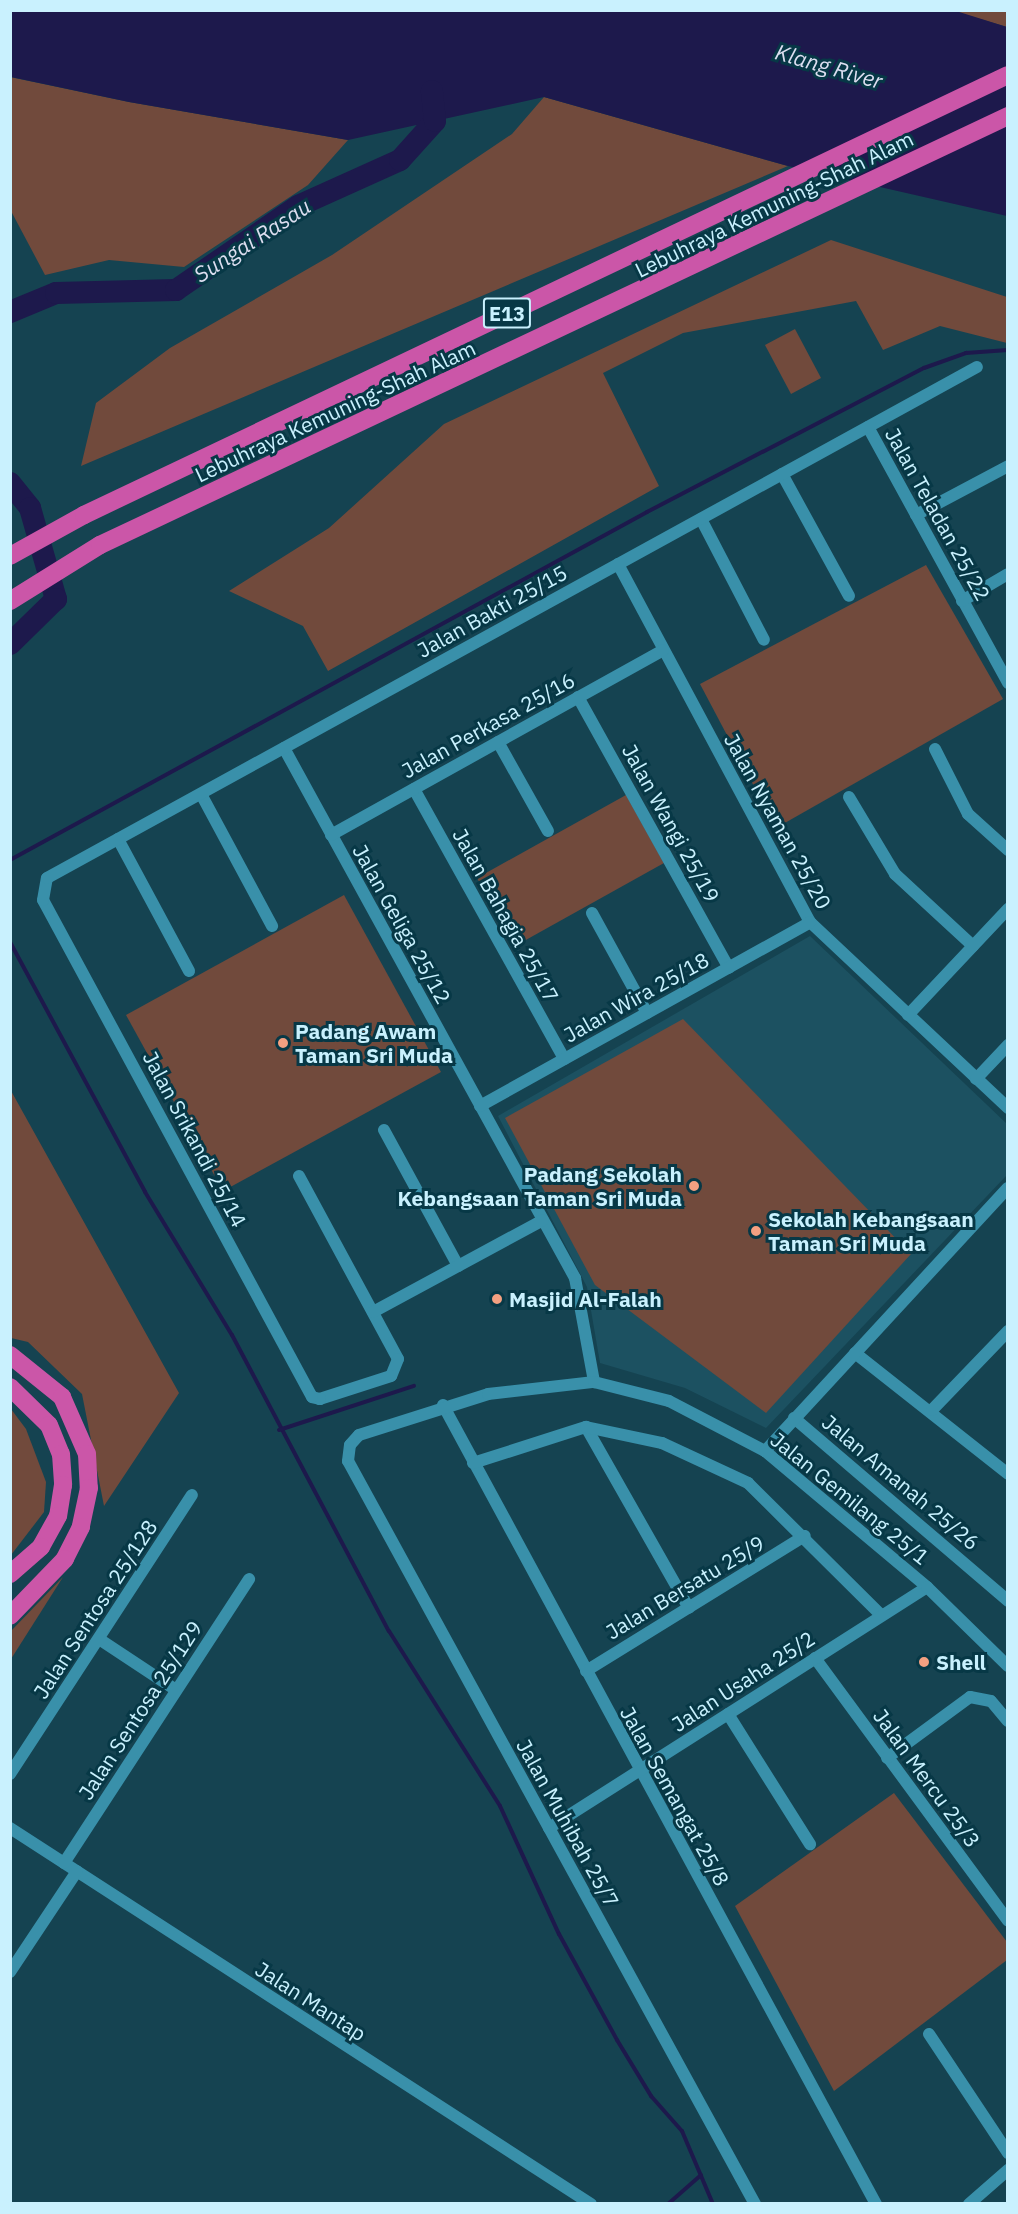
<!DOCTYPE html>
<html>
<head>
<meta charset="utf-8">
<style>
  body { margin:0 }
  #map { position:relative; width:1018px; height:2214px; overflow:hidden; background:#154351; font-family:"IBM Plex Sans",sans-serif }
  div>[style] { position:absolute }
  .built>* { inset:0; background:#1c5161 }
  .green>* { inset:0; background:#714a3c }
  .water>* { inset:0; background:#1d194c }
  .stream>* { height:4px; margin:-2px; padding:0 2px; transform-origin:2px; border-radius:2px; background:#1d194c }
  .river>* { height:22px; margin:-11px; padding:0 11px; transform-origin:11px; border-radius:11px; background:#1d194c }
  .minor>* { height:12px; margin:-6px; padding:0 6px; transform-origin:6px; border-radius:6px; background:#3990aa }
  .highway>* { height:18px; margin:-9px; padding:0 9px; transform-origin:9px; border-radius:9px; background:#cb56a8 }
  .dots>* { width:16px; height:16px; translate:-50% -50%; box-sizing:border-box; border:3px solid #073846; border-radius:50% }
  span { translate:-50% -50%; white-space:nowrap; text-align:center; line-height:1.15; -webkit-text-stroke:6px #073846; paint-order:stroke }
  .shield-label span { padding:2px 4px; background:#073846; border:2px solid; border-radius:4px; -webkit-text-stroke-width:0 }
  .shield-label { font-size:20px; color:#c9f1fe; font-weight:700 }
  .street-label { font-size:21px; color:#c9f1fe }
  .poi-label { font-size:21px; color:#c9f1fe; font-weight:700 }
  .left { translate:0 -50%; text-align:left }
  .right { translate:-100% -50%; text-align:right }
  .water-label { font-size:22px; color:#dcdef0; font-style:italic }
  .frame { position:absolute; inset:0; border:12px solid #c9f1fe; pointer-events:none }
</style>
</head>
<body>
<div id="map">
  <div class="built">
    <i style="clip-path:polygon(810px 936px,1007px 1124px,1007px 1175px,766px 1428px,685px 1388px,600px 1363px,587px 1287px,498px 1116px)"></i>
  </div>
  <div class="green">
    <i style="clip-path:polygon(953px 11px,1007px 11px,1007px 27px)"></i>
    <i style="clip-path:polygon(10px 77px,129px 102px,348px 140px,308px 185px,184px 267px,109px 260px,45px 275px,11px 211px)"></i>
    <i style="clip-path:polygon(544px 97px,788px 166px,81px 466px,96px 403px,170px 348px,332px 255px,512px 134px)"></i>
    <i style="clip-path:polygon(831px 240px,1007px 297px,1007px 343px,940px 326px,883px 350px,856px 301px,683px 333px,603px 373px,659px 486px,328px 671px,303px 626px,229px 591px,329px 528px,444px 424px)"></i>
    <i style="clip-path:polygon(795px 329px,821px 378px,791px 394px,765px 345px)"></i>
    <i style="clip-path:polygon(926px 565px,1003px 699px,776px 828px,700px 684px)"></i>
    <i style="clip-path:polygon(626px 795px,664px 863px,515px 946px,477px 878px)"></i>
    <i style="clip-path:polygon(344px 895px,441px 1072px,223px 1191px,126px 1015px)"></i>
    <i style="clip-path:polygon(683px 1019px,911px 1254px,766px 1413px,595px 1285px,505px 1118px)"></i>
    <i style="clip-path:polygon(10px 1089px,179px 1393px,104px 1506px,82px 1394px,28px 1342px,11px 1338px)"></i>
    <i style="clip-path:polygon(11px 1409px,26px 1429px,46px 1482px,44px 1512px,11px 1555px)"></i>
    <i style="clip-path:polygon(63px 1577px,11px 1659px,11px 1631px)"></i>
    <i style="clip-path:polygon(894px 1793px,1007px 1942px,1007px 1960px,834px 2091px,735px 1906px)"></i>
  </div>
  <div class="water">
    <i style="clip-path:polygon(11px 11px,956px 11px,1007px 27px,1007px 216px,788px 166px,544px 97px,348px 140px,129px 102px,11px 77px)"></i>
  </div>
  <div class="stream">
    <i style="left:10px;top:860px;width:726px;rotate:-28.65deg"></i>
    <i style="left:647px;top:512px;width:312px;rotate:-27.5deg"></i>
    <i style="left:924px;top:368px;width:45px;rotate:-19.7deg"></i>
    <i style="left:966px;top:353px;width:42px;rotate:-4.1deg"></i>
    <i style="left:10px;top:942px;width:284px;rotate:61.6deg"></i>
    <i style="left:145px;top:1192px;width:167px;rotate:58.7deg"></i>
    <i style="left:232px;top:1335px;width:335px;rotate:62.1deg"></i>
    <i style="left:389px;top:1631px;width:207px;rotate:57.6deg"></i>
    <i style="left:500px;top:1806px;width:141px;rotate:65.3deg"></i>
    <i style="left:559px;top:1934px;width:121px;rotate:61.3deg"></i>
    <i style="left:617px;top:2040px;width:66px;rotate:58.7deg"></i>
    <i style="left:651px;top:2096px;width:47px;rotate:48.5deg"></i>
    <i style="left:682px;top:2131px;width:79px;rotate:67deg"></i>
    <i style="left:279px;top:1430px;width:142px;rotate:-18.1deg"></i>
    <i style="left:668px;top:2204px;width:44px;rotate:-41.3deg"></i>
  </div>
  <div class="river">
    <i style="left:10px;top:312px;width:50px;rotate:-22.4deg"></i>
    <i style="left:56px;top:293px;width:120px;rotate:-1.4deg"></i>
    <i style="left:176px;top:290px;width:148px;rotate:-34.5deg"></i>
    <i style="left:298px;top:206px;width:112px;rotate:-24.3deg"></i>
    <i style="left:400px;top:160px;width:52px;rotate:-48.1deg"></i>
    <i style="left:435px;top:121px;width:30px;rotate:-96deg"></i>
    <i style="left:10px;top:483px;width:32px;rotate:51deg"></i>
    <i style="left:30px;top:508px;width:95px;rotate:74.1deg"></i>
    <i style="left:56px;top:599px;width:64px;rotate:135.6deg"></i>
  </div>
  <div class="minor">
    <i style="left:868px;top:427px;width:292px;rotate:61.3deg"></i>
    <i style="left:782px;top:474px;width:139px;rotate:61.2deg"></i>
    <i style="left:916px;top:515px;width:104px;rotate:-28deg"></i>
    <i style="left:701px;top:519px;width:136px;rotate:62.5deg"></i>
    <i style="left:618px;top:564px;width:406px;rotate:61.8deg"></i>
    <i style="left:810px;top:922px;width:272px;rotate:43.2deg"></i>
    <i style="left:962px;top:601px;width:53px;rotate:-30.4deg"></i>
    <i style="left:578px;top:697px;width:310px;rotate:60.9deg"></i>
    <i style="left:498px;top:742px;width:102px;rotate:60.7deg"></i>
    <i style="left:284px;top:748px;width:605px;rotate:61.23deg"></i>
    <i style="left:575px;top:1278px;width:106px;rotate:79.6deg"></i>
    <i style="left:935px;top:749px;width:73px;rotate:63.1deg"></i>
    <i style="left:968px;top:814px;width:54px;rotate:42deg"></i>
    <i style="left:414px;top:789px;width:309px;rotate:60.9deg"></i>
    <i style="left:201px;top:794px;width:150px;rotate:61.7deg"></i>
    <i style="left:849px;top:797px;width:90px;rotate:59.1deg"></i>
    <i style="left:895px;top:874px;width:106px;rotate:42.7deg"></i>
    <i style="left:331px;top:835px;width:380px;rotate:-29.1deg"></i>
    <i style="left:118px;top:839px;width:150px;rotate:61.7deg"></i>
    <i style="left:592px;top:913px;width:114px;rotate:61.2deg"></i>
    <i style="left:908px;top:1015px;width:146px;rotate:-46.7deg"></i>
    <i style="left:976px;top:1079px;width:47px;rotate:-46.7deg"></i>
    <i style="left:480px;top:1106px;width:378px;rotate:-29.1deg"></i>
    <i style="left:384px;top:1130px;width:155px;rotate:61.4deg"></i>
    <i style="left:299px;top:1176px;width:208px;rotate:61.6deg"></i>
    <i style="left:398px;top:1359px;width:18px;rotate:112deg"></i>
    <i style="left:391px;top:1376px;width:75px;rotate:162.1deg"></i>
    <i style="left:320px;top:1399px;width:8px;rotate:-166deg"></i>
    <i style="left:312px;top:1397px;width:565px;rotate:-118.42deg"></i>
    <i style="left:43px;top:900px;width:22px;rotate:-80deg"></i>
    <i style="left:47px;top:878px;width:1061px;rotate:-28.79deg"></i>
    <i style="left:373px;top:1312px;width:193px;rotate:-28.4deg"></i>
    <i style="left:855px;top:1353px;width:195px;rotate:38.3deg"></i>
    <i style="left:443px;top:1405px;width:909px;rotate:61.55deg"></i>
    <i style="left:932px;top:1410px;width:110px;rotate:-46.1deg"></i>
    <i style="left:794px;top:1418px;width:282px;rotate:40.5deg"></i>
    <i style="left:586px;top:1427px;width:208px;rotate:60.4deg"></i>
    <i style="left:765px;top:1451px;width:358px;rotate:-47.3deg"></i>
    <i style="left:473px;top:1463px;width:119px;rotate:-17.7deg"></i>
    <i style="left:586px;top:1427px;width:78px;rotate:11.9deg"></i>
    <i style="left:662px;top:1443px;width:95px;rotate:24.9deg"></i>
    <i style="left:748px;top:1483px;width:186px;rotate:44.8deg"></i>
    <i style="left:99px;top:1639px;width:92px;rotate:33.5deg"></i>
    <i style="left:815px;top:1658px;width:326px;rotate:53.7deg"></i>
    <i style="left:586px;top:1671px;width:257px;rotate:-31.7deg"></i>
    <i style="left:728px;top:1714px;width:154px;rotate:57.8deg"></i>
    <i style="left:887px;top:1758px;width:103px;rotate:-36.3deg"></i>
    <i style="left:970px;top:1697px;width:21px;rotate:11deg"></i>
    <i style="left:991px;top:1701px;width:26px;rotate:50deg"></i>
    <i style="left:10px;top:1774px;width:333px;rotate:-56.9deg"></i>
    <i style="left:10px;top:1828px;width:692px;rotate:32.91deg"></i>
    <i style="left:549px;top:1828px;width:448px;rotate:-32.5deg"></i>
    <i style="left:64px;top:1863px;width:339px;rotate:-56.9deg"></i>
    <i style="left:10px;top:1972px;width:121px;rotate:-56.4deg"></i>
    <i style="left:929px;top:2034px;width:143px;rotate:56.4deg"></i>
    <i style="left:755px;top:2204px;width:847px;rotate:-118.71deg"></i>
    <i style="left:348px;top:1461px;width:16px;rotate:-83deg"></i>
    <i style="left:350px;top:1445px;width:13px;rotate:-48deg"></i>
    <i style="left:359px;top:1435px;width:135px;rotate:-17.6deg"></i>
    <i style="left:488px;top:1394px;width:107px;rotate:-6.5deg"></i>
    <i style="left:594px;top:1382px;width:77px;rotate:14.2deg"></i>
    <i style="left:669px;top:1401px;width:108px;rotate:27.5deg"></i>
    <i style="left:765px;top:1451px;width:212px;rotate:40deg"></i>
    <i style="left:927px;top:1587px;width:113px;rotate:44.3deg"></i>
    <i style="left:969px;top:2204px;width:52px;rotate:-41.1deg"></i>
  </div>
  <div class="highway">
    <i style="left:10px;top:556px;width:85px;rotate:-29deg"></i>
    <i style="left:84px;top:515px;width:1023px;rotate:-25.46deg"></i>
    <i style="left:10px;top:601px;width:106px;rotate:-31.9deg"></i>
    <i style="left:100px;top:545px;width:1004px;rotate:-25.29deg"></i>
    <i style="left:10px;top:1355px;width:67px;rotate:38.9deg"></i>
    <i style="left:62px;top:1397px;width:62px;rotate:66.3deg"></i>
    <i style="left:87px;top:1454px;width:34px;rotate:87deg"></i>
    <i style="left:89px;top:1488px;width:40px;rotate:102deg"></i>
    <i style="left:81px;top:1527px;width:36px;rotate:117deg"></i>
    <i style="left:65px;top:1559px;width:79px;rotate:134deg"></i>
    <i style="left:10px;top:1387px;width:54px;rotate:44.3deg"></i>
    <i style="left:49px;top:1425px;width:31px;rotate:68deg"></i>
    <i style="left:61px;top:1454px;width:31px;rotate:86deg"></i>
    <i style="left:63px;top:1485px;width:31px;rotate:99deg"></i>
    <i style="left:58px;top:1516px;width:35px;rotate:119deg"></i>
    <i style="left:41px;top:1547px;width:41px;rotate:138.9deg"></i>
  </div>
  <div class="dots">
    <i style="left:283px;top:1043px;background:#f3a081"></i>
    <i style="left:694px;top:1186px;background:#f3a081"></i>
    <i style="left:756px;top:1231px;background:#f3a081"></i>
    <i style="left:497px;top:1299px;background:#f3a081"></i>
    <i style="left:924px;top:1662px;background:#f3a081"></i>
  </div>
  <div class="shield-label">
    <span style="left:507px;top:313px">E13</span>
  </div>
  <div class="street-label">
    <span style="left:774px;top:204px;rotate:-26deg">Lebuhraya Kemuning-Shah Alam</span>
    <span style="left:335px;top:411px;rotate:-25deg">Lebuhraya Kemuning-Shah Alam</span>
    <span style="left:938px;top:514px;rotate:61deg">Jalan Teladan 25/22</span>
    <span style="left:492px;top:611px;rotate:-29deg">Jalan Bakti 25/15</span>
    <span style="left:488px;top:725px;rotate:-29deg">Jalan Perkasa 25/16</span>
    <span style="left:778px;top:821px;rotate:61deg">Jalan Nyaman 25/20</span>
    <span style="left:671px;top:823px;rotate:61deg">Jalan Wangi 25/19</span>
    <span style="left:506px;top:915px;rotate:61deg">Jalan Bahagia 25/17</span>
    <span style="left:402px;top:924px;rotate:61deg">Jalan Geliga 25/12</span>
    <span style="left:636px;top:997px;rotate:-29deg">Jalan Wira 25/18</span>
    <span style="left:195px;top:1139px;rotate:62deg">Jalan Srikandi 25/14</span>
    <span style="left:901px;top:1482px;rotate:40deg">Jalan Amanah 25/26</span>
    <span style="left:850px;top:1498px;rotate:39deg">Jalan Gemilang 25/1</span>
    <span style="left:685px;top:1587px;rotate:-31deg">Jalan Bersatu 25/9</span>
    <span style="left:95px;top:1609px;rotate:-57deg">Jalan Sentosa 25/128</span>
    <span style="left:743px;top:1681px;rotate:-33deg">Jalan Usaha 25/2</span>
    <span style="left:140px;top:1710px;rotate:-57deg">Jalan Sentosa 25/129</span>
    <span style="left:927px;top:1778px;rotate:54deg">Jalan Mercu 25/3</span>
    <span style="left:675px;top:1796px;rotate:61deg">Jalan Semangat 25/8</span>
    <span style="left:568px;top:1823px;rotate:61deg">Jalan Muhibah 25/7</span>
    <span style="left:311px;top:2001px;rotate:33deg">Jalan Mantap</span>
  </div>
  <div class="poi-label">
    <span class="left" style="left:295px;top:1043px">Padang Awam<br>Taman Sri Muda</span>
    <span class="right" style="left:682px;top:1186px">Padang Sekolah<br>Kebangsaan Taman Sri Muda</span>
    <span class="left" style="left:768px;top:1231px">Sekolah Kebangsaan<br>Taman Sri Muda</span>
    <span class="left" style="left:509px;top:1299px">Masjid Al-Falah</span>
    <span class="left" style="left:936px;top:1662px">Shell</span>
  </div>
  <div class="water-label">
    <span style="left:829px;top:66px;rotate:16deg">Klang River</span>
    <span style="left:252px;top:240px;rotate:-33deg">Sungai Rasau</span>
  </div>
  <div class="frame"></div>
</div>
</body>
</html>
